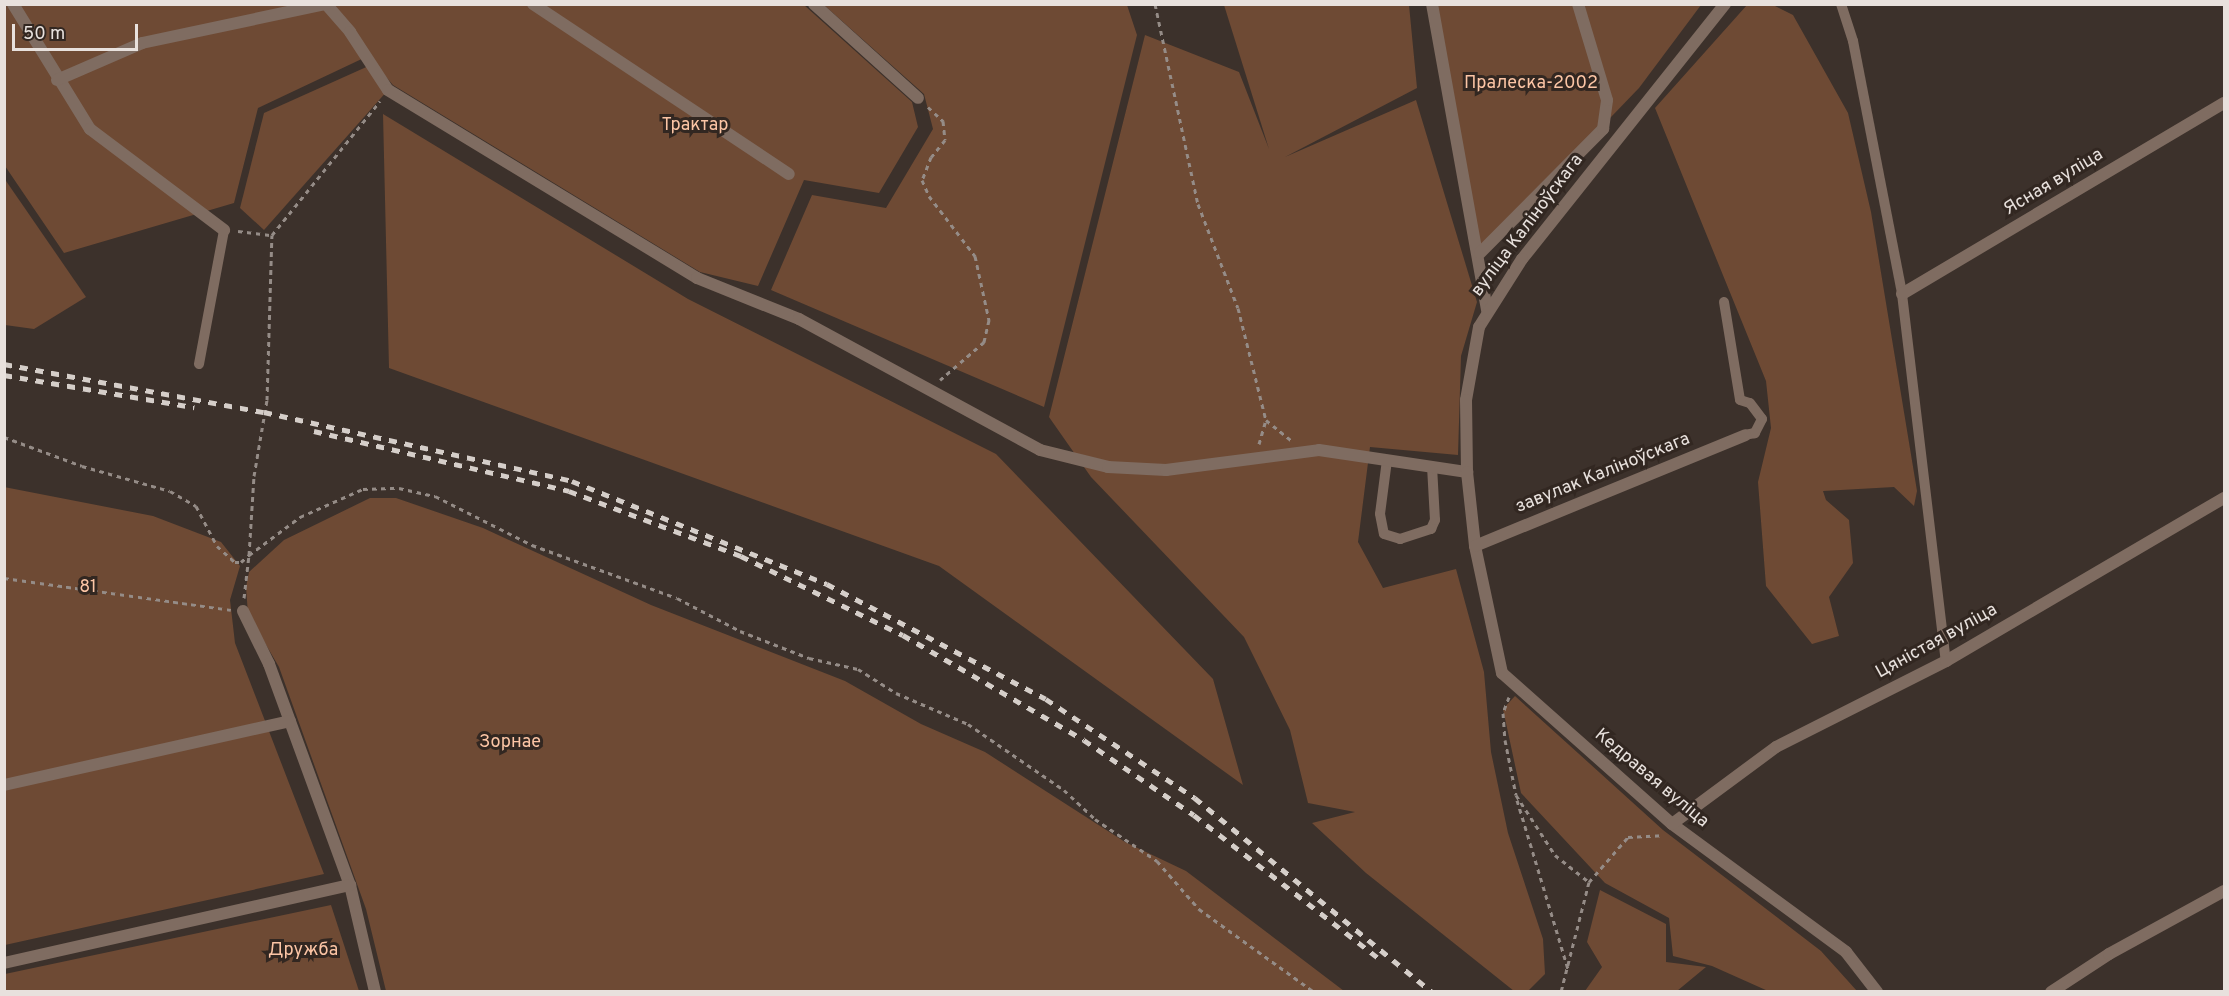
<!DOCTYPE html>
<html>
<head>
<meta charset="utf-8">
<style>
  body { margin:0 }
  #map { position:relative; width:2229px; height:996px; overflow:hidden; background:#3c312b; font-family:Overpass,sans-serif }
  div>[style] { position:absolute }
  .green>* { inset:0; background:#6e4a34 }
  .path>* { height:3px; margin-top:-1.5px; transform-origin:0; background:repeating-linear-gradient(90deg,#958c87 0 4.5px,transparent 0 9px) }
  .service>* { height:10px; margin:-5px; padding:0 5px; transform-origin:5px; border-radius:5px; background:#7f6c61 }
  .minor>* { height:12px; margin:-6px; padding:0 6px; transform-origin:6px; border-radius:6px; background:#7f6c61 }
  .rail>* { height:4.5px; margin-top:-2.25px; transform-origin:0; background:repeating-linear-gradient(90deg,#d5cec9 0 8px,transparent 0 16px) }
  span { translate:-50% -50%; white-space:nowrap; text-align:center; line-height:1.15; -webkit-text-stroke:6px #322721; paint-order:stroke }
  .park-label { font-size:18px; color:#fcc5a5 }
  .street-label { font-size:18px; color:#e8e1dd }
  .frame { position:absolute; inset:0; border:6px solid #e8e1dd; pointer-events:none }
  .scale { position:absolute; left:12px; top:24px; width:126px; height:27px; box-sizing:border-box; border:3px solid #e8e1dd; border-top:0; padding-left:8px; font-size:18px; line-height:21px; white-space:nowrap; color:#e8e1dd; -webkit-text-stroke:4px #322721; paint-order:stroke }
</style>
</head>
<body>
<div id="map">
  <div class="green">
    <i style="clip-path:polygon(1771px 4px,1793px 15px,1848px 113px,1871px 212px,1917px 491px,1914px 506px,1894px 487px,1823px 491px,1826px 500px,1849px 520px,1853px 563px,1829px 597px,1839px 636px,1812px 644px,1766px 586px,1758px 482px,1771px 428px,1766px 381px,1655px 108px,1747px 5px)"></i>
    <i style="clip-path:polygon(4px 5px,804px 5px,912px 102px,918px 127px,879px 193px,804px 180px,758px 286px,700px 272px,393px 85px,368px 56px,258px 108px,234px 203px,64px 253px,5px 166px)"></i>
    <i style="clip-path:polygon(824px 5px,1127px 5px,1137px 35px,1044px 407px,771px 290px,812px 195px,886px 208px,933px 129px,924px 94px)"></i>
    <i style="clip-path:polygon(1224px 5px,1409px 5px,1417px 88px,1285px 157px,1416px 100px,1477px 302px,1461px 356px,1458px 455px,1370px 447px,1358px 542px,1383px 588px,1456px 569px,1484px 672px,1491px 752px,1508px 833px,1543px 939px,1545px 974px,1528px 991px,1514px 991px,1366px 873px,1312px 823px,1355px 812px,1308px 803px,1290px 730px,1244px 637px,1091px 477px,1049px 417px,1145px 35px,1239px 72px,1269px 149px)"></i>
    <i style="clip-path:polygon(1434px 5px,1701px 5px,1639px 88px,1480px 253px)"></i>
    <i style="clip-path:polygon(373px 64px,388px 90px,264px 230px,240px 208px,264px 113px)"></i>
    <i style="clip-path:polygon(383px 114px,688px 299px,996px 454px,1213px 679px,1243px 785px,939px 566px,389px 368px)"></i>
    <i style="clip-path:polygon(4px 178px,86px 297px,34px 329px,5px 325px)"></i>
    <i style="clip-path:polygon(4px 487px,153px 516px,221px 542px,240px 566px,230px 600px,235px 643px,324px 874px,5px 945px)"></i>
    <i style="clip-path:polygon(370px 498px,396px 498px,483px 528px,651px 605px,845px 681px,921px 724px,985px 752px,1125px 842px,1186px 871px,1344px 991px,386px 991px,366px 909px,279px 667px,248px 614px,246px 587px,249px 572px,284px 540px)"></i>
    <i style="clip-path:polygon(1515px 696px,1663px 830px,1821px 951px,1857px 991px,1768px 991px,1712px 966px,1673px 956px,1669px 918px,1605px 883px,1521px 793px,1503px 709px)"></i>
    <i style="clip-path:polygon(1600px 890px,1666px 924px,1666px 962px,1706px 967px,1677px 991px,1585px 991px,1602px 967px,1587px 942px)"></i>
    <i style="clip-path:polygon(331px 905px,359px 991px,5px 991px,5px 974px)"></i>
  </div>
  <div class="path">
    <i style="left:1155px;top:4px;width:205px;rotate:77.9deg"></i>
    <i style="left:1198px;top:204px;width:111px;rotate:69deg"></i>
    <i style="left:1238px;top:308px;width:115px;rotate:76deg"></i>
    <i style="left:1266px;top:420px;width:32px;rotate:39deg"></i>
    <i style="left:928px;top:107px;width:21px;rotate:43deg"></i>
    <i style="left:943px;top:121px;width:19px;rotate:84deg"></i>
    <i style="left:945px;top:140px;width:22px;rotate:129deg"></i>
    <i style="left:931px;top:157px;width:25px;rotate:111deg"></i>
    <i style="left:922px;top:180px;width:17px;rotate:66deg"></i>
    <i style="left:929px;top:196px;width:76px;rotate:52.5deg"></i>
    <i style="left:975px;top:256px;width:66px;rotate:77.7deg"></i>
    <i style="left:989px;top:320px;width:23px;rotate:103deg"></i>
    <i style="left:984px;top:342px;width:58px;rotate:139.2deg"></i>
    <i style="left:238px;top:231px;width:34px;rotate:7deg"></i>
    <i style="left:4px;top:437px;width:83px;rotate:20.4deg"></i>
    <i style="left:82px;top:466px;width:91px;rotate:15.9deg"></i>
    <i style="left:170px;top:491px;width:30px;rotate:30deg"></i>
    <i style="left:196px;top:506px;width:45px;rotate:62.3deg"></i>
    <i style="left:217px;top:546px;width:24px;rotate:42deg"></i>
    <i style="left:235px;top:562px;width:6px"></i>
    <i style="left:241px;top:562px;width:11px;rotate:-41deg"></i>
    <i style="left:249px;top:555px;width:79px;rotate:-86.4deg"></i>
    <i style="left:254px;top:476px;width:77px;rotate:-80.3deg"></i>
    <i style="left:267px;top:400px;width:165px;rotate:-88.3deg"></i>
    <i style="left:272px;top:235px;width:172px;rotate:-51.1deg"></i>
    <i style="left:1259px;top:444px;width:25px;rotate:-74deg"></i>
    <i style="left:4px;top:578px;width:229px;rotate:8deg"></i>
    <i style="left:244px;top:598px;width:43px;rotate:-83.4deg"></i>
    <i style="left:249px;top:555px;width:64px;rotate:-36.7deg"></i>
    <i style="left:300px;top:517px;width:69px;rotate:-24deg"></i>
    <i style="left:363px;top:489px;width:36px;rotate:-2deg"></i>
    <i style="left:399px;top:488px;width:37px;rotate:13deg"></i>
    <i style="left:435px;top:496px;width:109px;rotate:26.8deg"></i>
    <i style="left:532px;top:545px;width:154px;rotate:20.1deg"></i>
    <i style="left:677px;top:598px;width:71px;rotate:27.6deg"></i>
    <i style="left:740px;top:631px;width:74px;rotate:21.4deg"></i>
    <i style="left:809px;top:658px;width:50px;rotate:12.7deg"></i>
    <i style="left:858px;top:669px;width:45px;rotate:32.3deg"></i>
    <i style="left:896px;top:693px;width:78px;rotate:23.3deg"></i>
    <i style="left:968px;top:724px;width:116px;rotate:34.5deg"></i>
    <i style="left:1064px;top:790px;width:42px;rotate:43.1deg"></i>
    <i style="left:1095px;top:819px;width:75px;rotate:34.1deg"></i>
    <i style="left:1157px;top:861px;width:64px;rotate:48.8deg"></i>
    <i style="left:1199px;top:909px;width:142px;rotate:35.8deg"></i>
    <i style="left:1509px;top:697px;width:17px;rotate:111deg"></i>
    <i style="left:1503px;top:713px;width:27px;rotate:86deg"></i>
    <i style="left:1505px;top:740px;width:56px;rotate:78.7deg"></i>
    <i style="left:1516px;top:795px;width:72px;rotate:57deg"></i>
    <i style="left:1555px;top:855px;width:43px;rotate:38.5deg"></i>
    <i style="left:1589px;top:882px;width:114px;rotate:104.3deg"></i>
    <i style="left:1517px;top:800px;width:177px;rotate:73.2deg"></i>
    <i style="left:1589px;top:882px;width:60px;rotate:-49.1deg"></i>
    <i style="left:1628px;top:837px;width:34px;rotate:-3deg"></i>
  </div>
  <div class="service">
    <i style="left:1841px;top:4px;width:39px;rotate:72deg"></i>
    <i style="left:1853px;top:41px;width:258px;rotate:79deg"></i>
    <i style="left:1902px;top:294px;width:370px;rotate:83.2deg"></i>
    <i style="left:1724px;top:302px;width:99px;rotate:80.7deg"></i>
    <i style="left:1740px;top:400px;width:10px;rotate:17deg"></i>
    <i style="left:1750px;top:403px;width:20px;rotate:53deg"></i>
    <i style="left:1762px;top:419px;width:16px;rotate:117deg"></i>
    <i style="left:1755px;top:433px;width:10px;rotate:169deg"></i>
    <i style="left:199px;top:364px;width:136px;rotate:-79.4deg"></i>
    <i style="left:1387px;top:460px;width:54px;rotate:97.4deg"></i>
    <i style="left:1380px;top:514px;width:20px;rotate:79deg"></i>
    <i style="left:1384px;top:534px;width:17px;rotate:17deg"></i>
    <i style="left:1400px;top:539px;width:33px;rotate:-18deg"></i>
    <i style="left:1431px;top:529px;width:10px;rotate:-66deg"></i>
    <i style="left:1435px;top:520px;width:53px;rotate:-93.2deg"></i>
  </div>
  <div class="minor">
    <i style="left:13px;top:4px;width:147px;rotate:58.4deg"></i>
    <i style="left:90px;top:129px;width:168px;rotate:37deg"></i>
    <i style="left:326px;top:4px;width:37px;rotate:49deg"></i>
    <i style="left:350px;top:32px;width:69px;rotate:56.8deg"></i>
    <i style="left:388px;top:90px;width:362px;rotate:31.3deg"></i>
    <i style="left:697px;top:278px;width:110px;rotate:21.9deg"></i>
    <i style="left:799px;top:319px;width:274px;rotate:28.5deg"></i>
    <i style="left:1040px;top:450px;width:70px;rotate:14deg"></i>
    <i style="left:1108px;top:467px;width:58px;rotate:3deg"></i>
    <i style="left:1166px;top:470px;width:154px;rotate:-7.4deg"></i>
    <i style="left:1319px;top:450px;width:150px;rotate:8.5deg"></i>
    <i style="left:533px;top:4px;width:307px;rotate:33.6deg"></i>
    <i style="left:814px;top:4px;width:140px;rotate:42.1deg"></i>
    <i style="left:1432px;top:4px;width:311px;rotate:79.8deg"></i>
    <i style="left:1725px;top:4px;width:326px;rotate:128.5deg"></i>
    <i style="left:1522px;top:259px;width:80px;rotate:122.3deg"></i>
    <i style="left:1479px;top:327px;width:74px;rotate:100.1deg"></i>
    <i style="left:1466px;top:400px;width:72px;rotate:89.2deg"></i>
    <i style="left:1467px;top:472px;width:74px;rotate:83.8deg"></i>
    <i style="left:1475px;top:546px;width:130px;rotate:78deg"></i>
    <i style="left:1502px;top:673px;width:227px;rotate:41.6deg"></i>
    <i style="left:1672px;top:824px;width:216px;rotate:36.3deg"></i>
    <i style="left:1846px;top:952px;width:51px;rotate:52.2deg"></i>
    <i style="left:57px;top:80px;width:93px;rotate:-23.5deg"></i>
    <i style="left:142px;top:43px;width:188px;rotate:-12deg"></i>
    <i style="left:1480px;top:253px;width:175px;rotate:-45.2deg"></i>
    <i style="left:1603px;top:129px;width:29px;rotate:-82deg"></i>
    <i style="left:1607px;top:100px;width:100px;rotate:-106.8deg"></i>
    <i style="left:1902px;top:294px;width:374px;rotate:-30.7deg"></i>
    <i style="left:1475px;top:546px;width:292px;rotate:-22.3deg"></i>
    <i style="left:243px;top:611px;width:59px;rotate:63.9deg"></i>
    <i style="left:269px;top:664px;width:235px;rotate:69.9deg"></i>
    <i style="left:350px;top:885px;width:110px;rotate:76.8deg"></i>
    <i style="left:4px;top:785px;width:293px;rotate:-12.6deg"></i>
    <i style="left:1672px;top:824px;width:129px;rotate:-36.5deg"></i>
    <i style="left:1776px;top:747px;width:191px;rotate:-26.8deg"></i>
    <i style="left:1946px;top:661px;width:322px;rotate:-30.4deg"></i>
    <i style="left:4px;top:963px;width:355px;rotate:-12.7deg"></i>
    <i style="left:2051px;top:992px;width:69px;rotate:-33.2deg"></i>
    <i style="left:2109px;top:954px;width:131px;rotate:-28.7deg"></i>
  </div>
  <div class="rail">
    <i style="left:4px;top:364px;width:264px;rotate:10.5deg"></i>
    <i style="left:264px;top:412px;width:316px;rotate:12.6deg"></i>
    <i style="left:572px;top:481px;width:275px;rotate:22deg"></i>
    <i style="left:827px;top:584px;width:247px;rotate:27.7deg"></i>
    <i style="left:1046px;top:699px;width:179px;rotate:33.6deg"></i>
    <i style="left:1195px;top:798px;width:306px;rotate:39.3deg"></i>
    <i style="left:4px;top:375px;width:193px;rotate:9.6deg"></i>
    <i style="left:314px;top:431px;width:262px;rotate:13.2deg"></i>
    <i style="left:569px;top:491px;width:184px;rotate:20.7deg"></i>
    <i style="left:741px;top:556px;width:180px;rotate:26deg"></i>
    <i style="left:903px;top:635px;width:209px;rotate:30.1deg"></i>
    <i style="left:1084px;top:740px;width:133px;rotate:34.3deg"></i>
    <i style="left:1194px;top:815px;width:232px;rotate:37.8deg"></i>
  </div>
  <div class="park-label">
    <span style="left:1531px;top:84px">Пралеска-2002</span>
    <span style="left:695px;top:126px">Трактар</span>
    <span style="left:88px;top:588px">81</span>
    <span style="left:510px;top:743px">Зорнае</span>
    <span style="left:303px;top:951px">Дружба</span>
  </div>
  <div class="street-label">
    <span style="left:2054px;top:183px;rotate:-31deg">Ясная вуліца</span>
    <span style="left:1528px;top:226px;rotate:-53deg">вуліца Каліноўскага</span>
    <span style="left:1603px;top:474px;rotate:-22deg">завулак Каліноўскага</span>
    <span style="left:1937px;top:642px;rotate:-29deg">Цяністая вуліца</span>
    <span style="left:1651px;top:779px;rotate:40deg">Кедравая вуліца</span>
  </div>
  <div class="frame"></div>
  <div class="scale">50 m</div>
</div>
</body>
</html>
